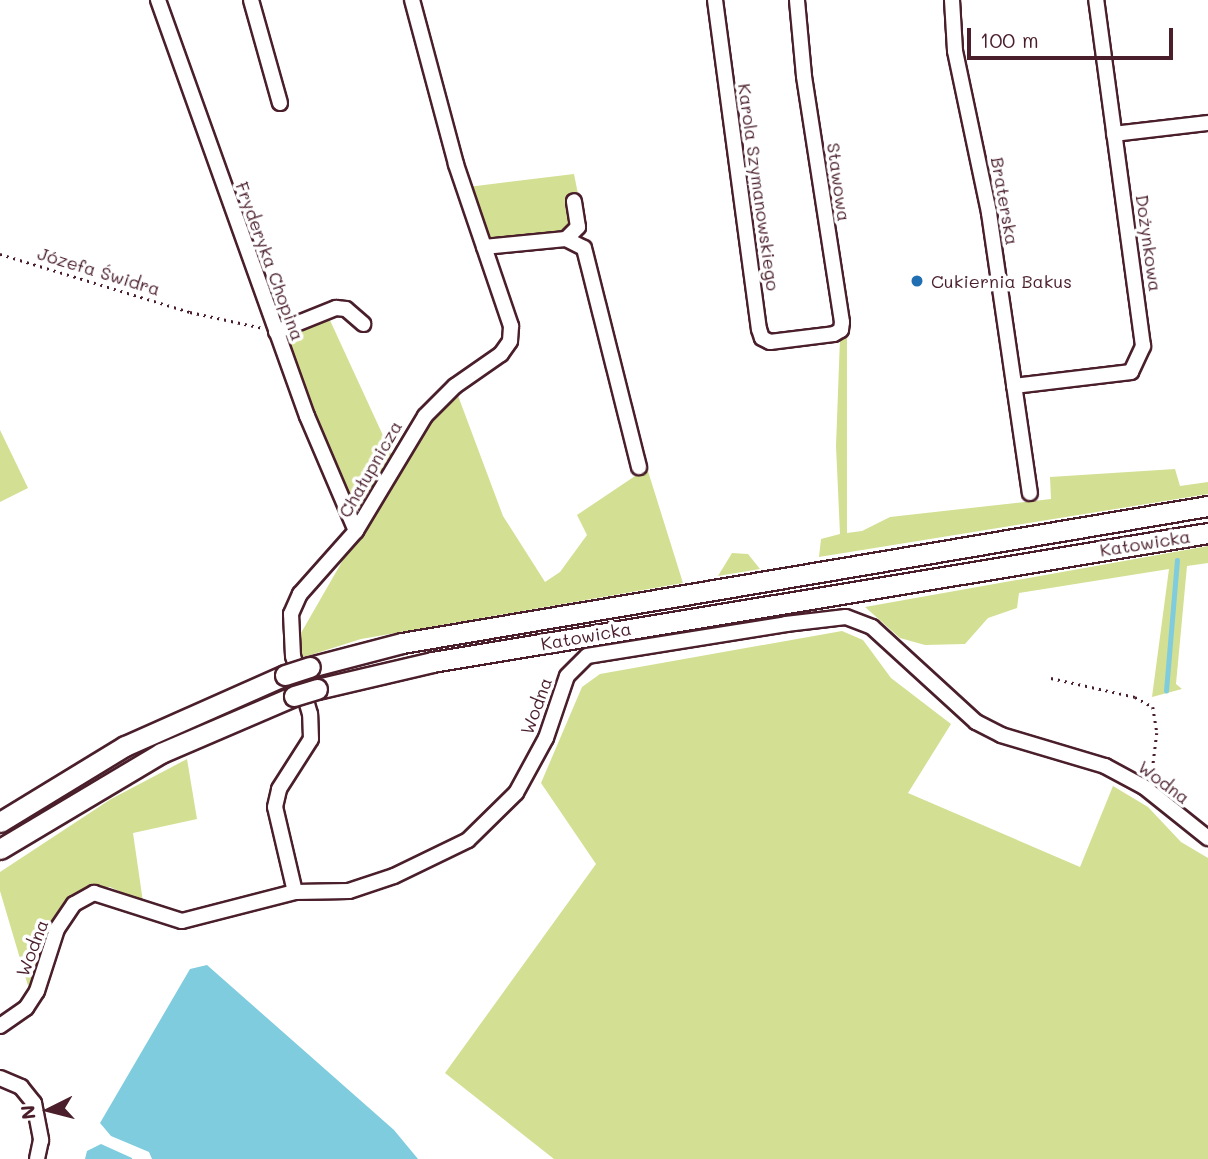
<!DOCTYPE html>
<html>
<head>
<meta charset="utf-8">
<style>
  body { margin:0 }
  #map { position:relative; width:1208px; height:1159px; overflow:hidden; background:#fff; font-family:Mali,sans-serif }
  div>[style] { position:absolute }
  .green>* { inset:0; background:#d3df92 }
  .water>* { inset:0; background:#7fccde }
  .stream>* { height:4.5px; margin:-2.25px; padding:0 2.25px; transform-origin:2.25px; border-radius:2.25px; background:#7fccde }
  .path>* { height:2.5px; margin-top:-1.25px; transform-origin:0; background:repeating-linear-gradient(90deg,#4a1f2b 0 2px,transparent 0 7px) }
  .roads { filter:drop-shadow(2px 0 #4a1f2b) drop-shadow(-2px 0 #4a1f2b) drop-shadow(0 2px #4a1f2b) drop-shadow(0 -2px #4a1f2b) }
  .minor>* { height:14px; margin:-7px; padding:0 7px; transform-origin:7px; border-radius:7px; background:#fff }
  .major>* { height:19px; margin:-9.5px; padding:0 9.5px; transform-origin:9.5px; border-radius:9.5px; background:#fff }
  .bridges { filter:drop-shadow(2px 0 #4a1f2b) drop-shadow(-2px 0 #4a1f2b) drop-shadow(0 2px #4a1f2b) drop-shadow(0 -2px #4a1f2b) }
  .major-bridge>* { height:19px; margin:-9.5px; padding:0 9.5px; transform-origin:9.5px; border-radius:9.5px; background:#fff }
  .dots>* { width:19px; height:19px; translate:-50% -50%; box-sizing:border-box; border:4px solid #fff; border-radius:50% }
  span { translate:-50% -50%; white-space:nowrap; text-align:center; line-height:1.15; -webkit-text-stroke:7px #fff; paint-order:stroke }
  .street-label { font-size:18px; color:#4a1f2b }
  .poi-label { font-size:18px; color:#4a1f2b }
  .left { translate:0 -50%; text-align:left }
  .north { position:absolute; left:14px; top:1075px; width:70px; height:70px; -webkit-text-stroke:5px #fff; paint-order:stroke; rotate:264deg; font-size:19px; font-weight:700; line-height:28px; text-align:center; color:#4a1f2b }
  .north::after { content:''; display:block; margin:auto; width:24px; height:32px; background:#4a1f2b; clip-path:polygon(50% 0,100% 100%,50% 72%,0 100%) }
  .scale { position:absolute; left:967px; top:28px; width:206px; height:32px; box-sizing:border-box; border:4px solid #4a1f2b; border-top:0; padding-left:9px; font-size:21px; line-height:24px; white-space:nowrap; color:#4a1f2b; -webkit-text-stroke:5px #fff; paint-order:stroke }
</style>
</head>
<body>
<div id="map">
  <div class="green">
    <i style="clip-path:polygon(574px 174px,578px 194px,570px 197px,573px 229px,564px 235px,491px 239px,482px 231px,468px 187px)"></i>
    <i style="clip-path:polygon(328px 316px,392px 455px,362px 510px,352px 509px,305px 398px,283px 334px)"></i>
    <i style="clip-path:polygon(847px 329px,847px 533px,862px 531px,890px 517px,1051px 499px,1050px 477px,1175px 469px,1180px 486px,1208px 482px,1208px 494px,819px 557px,821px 539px,840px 534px,836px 446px,840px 338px)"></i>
    <i style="clip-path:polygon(457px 393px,503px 516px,545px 582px,560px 572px,587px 535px,577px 515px,647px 468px,683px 583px,361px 639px,301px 658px,301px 633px,413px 438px)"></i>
    <i style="clip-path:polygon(0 430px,28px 488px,0 502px)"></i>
    <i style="clip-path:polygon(1208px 546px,1208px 563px,1187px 566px,1176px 684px,1182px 689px,1152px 697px,1169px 569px,1019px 593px,1017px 608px,988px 618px,965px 644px,925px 645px,900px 638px,865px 607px)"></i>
    <i style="clip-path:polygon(732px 553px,748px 554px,760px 569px,718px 576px)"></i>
    <i style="clip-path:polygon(842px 631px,863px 640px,891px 678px,951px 724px,908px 793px,1080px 867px,1113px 786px,1148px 807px,1181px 842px,1208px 858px,1208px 1159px,554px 1159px,445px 1073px,596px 864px,541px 783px,582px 687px,600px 674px)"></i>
    <i style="clip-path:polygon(187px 759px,197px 819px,133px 833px,143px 902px,110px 887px,92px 888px,69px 901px,51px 925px,29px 989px,0 891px,0 872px,111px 799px)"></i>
  </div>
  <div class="water">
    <i style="clip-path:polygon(207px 965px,394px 1130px,418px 1159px,152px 1159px,149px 1152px,111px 1136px,100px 1123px,190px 969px)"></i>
    <i style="clip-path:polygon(101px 1144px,132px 1158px,132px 1159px,85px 1159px,87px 1151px)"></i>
  </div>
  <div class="stream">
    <i style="left:1166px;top:691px;width:131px;rotate:-85.2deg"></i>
  </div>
  <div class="path">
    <i style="left:0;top:254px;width:199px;rotate:17deg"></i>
    <i style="left:190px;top:312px;width:75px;rotate:12.4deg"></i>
    <i style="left:1051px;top:678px;width:86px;rotate:12.7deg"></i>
    <i style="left:1135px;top:697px;width:21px;rotate:29deg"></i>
    <i style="left:1153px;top:707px;width:26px;rotate:81deg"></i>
    <i style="left:1157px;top:733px;width:41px;rotate:97deg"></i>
  </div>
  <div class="roads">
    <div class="minor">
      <i style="left:158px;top:0;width:442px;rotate:70.3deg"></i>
      <i style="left:307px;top:416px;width:125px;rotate:66.9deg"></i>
      <i style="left:251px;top:0;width:107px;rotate:74.3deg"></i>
      <i style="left:715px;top:0;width:332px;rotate:82.4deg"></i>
      <i style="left:759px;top:329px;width:9px;rotate:72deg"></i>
      <i style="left:762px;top:338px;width:9px;rotate:27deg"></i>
      <i style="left:770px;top:342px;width:64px;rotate:-7.1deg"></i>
      <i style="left:834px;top:334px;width:8px;rotate:-30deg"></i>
      <i style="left:841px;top:330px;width:8px;rotate:-83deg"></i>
      <i style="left:842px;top:322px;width:249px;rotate:-98.8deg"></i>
      <i style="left:804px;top:76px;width:76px;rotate:-95.3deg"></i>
      <i style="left:952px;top:0;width:51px;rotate:86.6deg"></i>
      <i style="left:955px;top:51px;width:166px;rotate:78.1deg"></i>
      <i style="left:989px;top:213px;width:283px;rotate:81.7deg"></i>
      <i style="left:1114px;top:134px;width:95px;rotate:-6.7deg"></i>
      <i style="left:566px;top:239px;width:17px;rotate:-45deg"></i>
      <i style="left:578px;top:227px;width:26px;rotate:-99deg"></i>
      <i style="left:484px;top:247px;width:82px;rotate:-5.6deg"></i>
      <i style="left:566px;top:239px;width:20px;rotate:27deg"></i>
      <i style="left:584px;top:248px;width:226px;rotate:75.9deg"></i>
      <i style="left:276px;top:332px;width:65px;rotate:-21.8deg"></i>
      <i style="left:336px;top:308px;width:10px;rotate:6deg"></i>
      <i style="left:346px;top:309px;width:23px;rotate:41deg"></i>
      <i style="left:1014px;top:386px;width:118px;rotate:-6.8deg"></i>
      <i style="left:1131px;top:372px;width:29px;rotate:-65deg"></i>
      <i style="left:1143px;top:346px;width:349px;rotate:-97.7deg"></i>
      <i style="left:295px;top:892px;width:87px;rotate:-103.2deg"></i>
      <i style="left:275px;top:807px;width:18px;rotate:-77deg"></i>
      <i style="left:279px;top:789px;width:59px;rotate:-57.4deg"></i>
      <i style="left:311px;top:739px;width:25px;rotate:-92deg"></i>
      <i style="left:310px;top:714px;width:60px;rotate:-106.3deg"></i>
      <i style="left:293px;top:656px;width:42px;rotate:-92.7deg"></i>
      <i style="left:291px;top:614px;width:22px;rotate:-66deg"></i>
      <i style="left:300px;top:594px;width:84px;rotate:-48.4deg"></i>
      <i style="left:356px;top:531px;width:134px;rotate:-59deg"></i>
      <i style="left:425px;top:416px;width:42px;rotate:-45deg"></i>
      <i style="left:455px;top:386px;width:56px;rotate:-34.8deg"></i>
      <i style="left:501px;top:354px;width:16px;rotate:-55deg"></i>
      <i style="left:510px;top:341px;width:15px;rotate:-86deg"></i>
      <i style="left:511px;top:326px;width:171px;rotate:-108.8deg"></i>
      <i style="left:456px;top:164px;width:170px;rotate:-105deg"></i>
      <i style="left:0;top:1026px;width:32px;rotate:-35deg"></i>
      <i style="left:26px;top:1008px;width:20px;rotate:-57deg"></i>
      <i style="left:37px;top:991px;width:65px;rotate:-72.1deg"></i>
      <i style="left:57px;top:929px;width:30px;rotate:-56deg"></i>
      <i style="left:74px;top:904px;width:23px;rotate:-29deg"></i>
      <i style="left:94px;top:893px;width:92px;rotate:17.7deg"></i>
      <i style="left:182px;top:921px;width:117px;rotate:-14.4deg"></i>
      <i style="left:295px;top:892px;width:54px;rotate:-1.1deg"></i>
      <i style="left:349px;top:891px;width:47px;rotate:-18.4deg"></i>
      <i style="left:394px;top:876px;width:82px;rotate:-25.9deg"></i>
      <i style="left:468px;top:840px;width:67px;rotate:-44.4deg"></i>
      <i style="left:516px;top:793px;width:63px;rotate:-61.4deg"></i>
      <i style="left:546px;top:738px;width:65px;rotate:-71.3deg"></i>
      <i style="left:567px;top:676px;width:28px;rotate:-45deg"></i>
      <i style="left:587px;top:656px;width:202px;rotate:-9.1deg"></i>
      <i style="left:786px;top:624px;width:60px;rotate:-6.7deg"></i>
      <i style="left:846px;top:617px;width:28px;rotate:21deg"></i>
      <i style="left:872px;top:627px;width:141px;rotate:42.4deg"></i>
      <i style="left:976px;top:722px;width:28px;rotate:27deg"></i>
      <i style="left:1001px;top:735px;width:109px;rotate:16.6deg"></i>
      <i style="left:1105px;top:766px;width:44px;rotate:28.3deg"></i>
      <i style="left:1144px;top:787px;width:82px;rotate:38.6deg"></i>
      <i style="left:0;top:1078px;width:23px;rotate:23deg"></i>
      <i style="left:21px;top:1087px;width:21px;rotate:51deg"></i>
      <i style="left:34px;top:1103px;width:38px;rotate:79deg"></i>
      <i style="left:41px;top:1140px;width:19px;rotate:102deg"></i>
    </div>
    <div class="major">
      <i style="left:310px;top:667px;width:95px;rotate:-14.6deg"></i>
      <i style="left:402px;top:643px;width:818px;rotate:-9.65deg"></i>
      <i style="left:317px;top:689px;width:118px;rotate:-13.2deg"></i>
      <i style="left:432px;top:662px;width:787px;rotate:-9.44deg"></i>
      <i style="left:0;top:822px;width:146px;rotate:-31.3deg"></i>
      <i style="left:125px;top:746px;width:175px;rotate:-23.9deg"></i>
      <i style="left:0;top:849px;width:187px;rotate:-30.8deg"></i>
      <i style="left:161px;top:753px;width:145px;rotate:-23.2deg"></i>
    </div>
  </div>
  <div class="bridges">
    <div class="major-bridge">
      <i style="left:285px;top:675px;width:26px;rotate:-18deg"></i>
      <i style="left:294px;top:696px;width:24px;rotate:-17deg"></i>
    </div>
  </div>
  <div class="dots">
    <i style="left:917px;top:281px;background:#1f6fb2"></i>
  </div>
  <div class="street-label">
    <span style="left:839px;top:182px;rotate:82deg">Stawowa</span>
    <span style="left:759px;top:187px;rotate:82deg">Karola Szymanowskiego</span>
    <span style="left:1005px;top:201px;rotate:80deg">Braterska</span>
    <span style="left:1149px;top:243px;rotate:82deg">Dożynkowa</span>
    <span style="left:270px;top:261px;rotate:70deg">Fryderyka Chopina</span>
    <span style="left:99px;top:271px;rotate:17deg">Józefa Świdra</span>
    <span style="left:370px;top:469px;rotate:-60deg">Chałupnicza</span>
    <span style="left:1145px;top:543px;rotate:-9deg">Katowicka</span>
    <span style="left:586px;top:636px;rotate:-10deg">Katowicka</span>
    <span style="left:536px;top:706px;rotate:-70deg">Wodna</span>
    <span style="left:1164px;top:782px;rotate:37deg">Wodna</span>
    <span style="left:32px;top:948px;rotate:-69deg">Wodna</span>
  </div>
  <div class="poi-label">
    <span class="left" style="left:931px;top:281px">Cukiernia Bakus</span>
  </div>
  <div class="north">N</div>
  <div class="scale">100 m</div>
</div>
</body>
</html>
